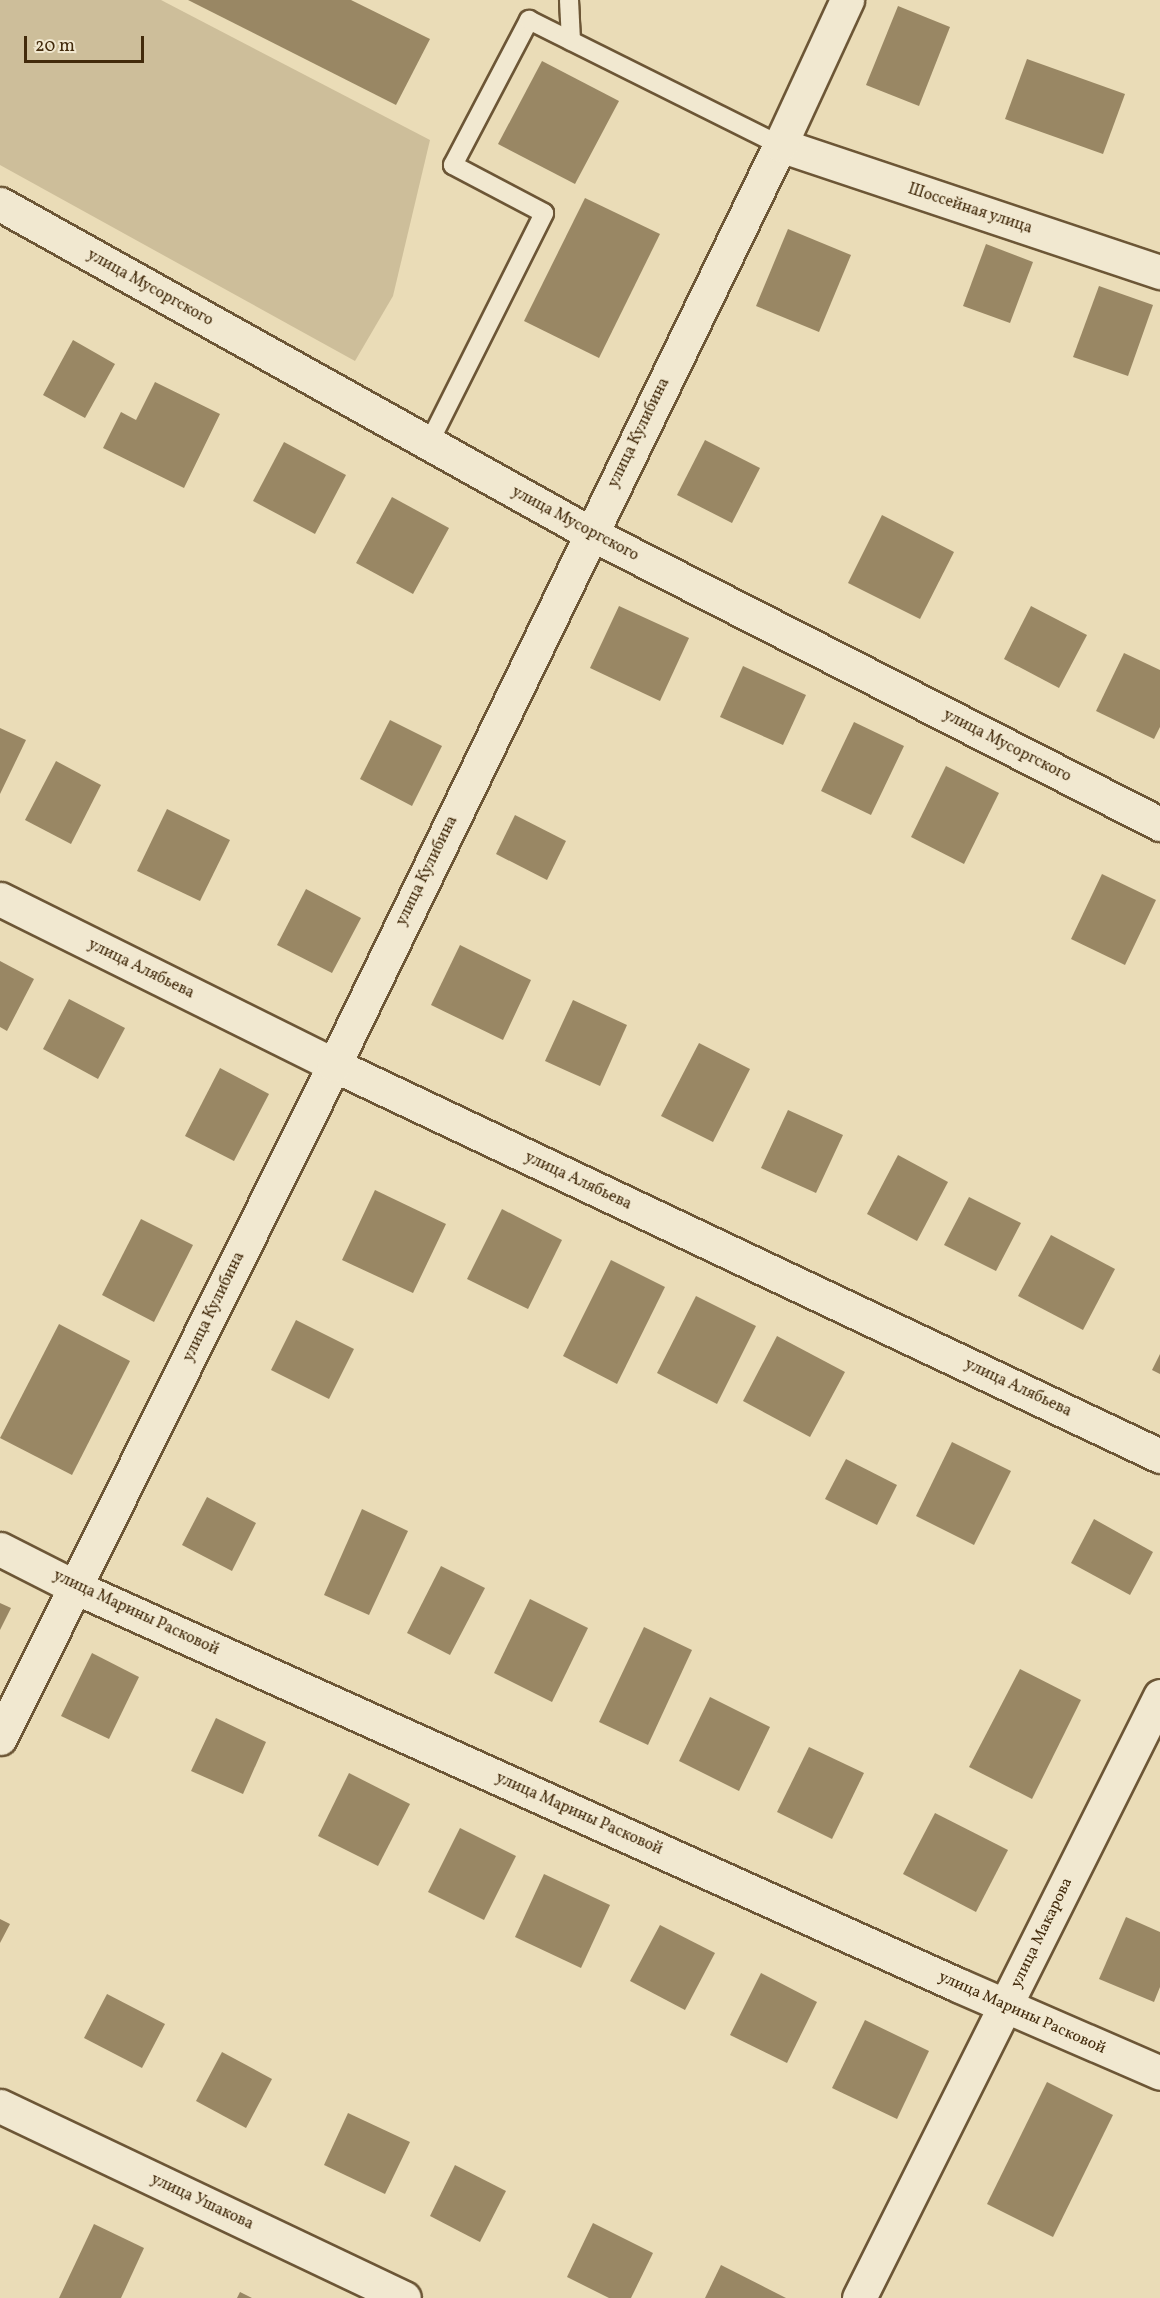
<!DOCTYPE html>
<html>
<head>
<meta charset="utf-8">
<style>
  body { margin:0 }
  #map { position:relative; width:1160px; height:2298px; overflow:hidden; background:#eadcb7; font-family:Vollkorn,serif }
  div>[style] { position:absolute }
  .green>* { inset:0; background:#cdbe9a }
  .building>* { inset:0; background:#998764 }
  .roads { filter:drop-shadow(2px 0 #6c5636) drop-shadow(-2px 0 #6c5636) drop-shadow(0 2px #6c5636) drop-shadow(0 -2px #6c5636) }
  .service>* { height:18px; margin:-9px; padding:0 9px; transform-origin:9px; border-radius:9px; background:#f1e8d0 }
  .minor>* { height:33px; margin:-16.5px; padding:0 16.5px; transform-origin:16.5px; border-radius:16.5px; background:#f1e8d0 }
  span { translate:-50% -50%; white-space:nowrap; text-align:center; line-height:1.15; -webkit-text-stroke:4.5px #f1e8d0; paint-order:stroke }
  .street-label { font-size:16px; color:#422a0b }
  .scale { position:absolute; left:24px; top:36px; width:120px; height:27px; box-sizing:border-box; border:3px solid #422a0b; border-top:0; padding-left:8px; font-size:18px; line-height:21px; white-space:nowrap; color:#422a0b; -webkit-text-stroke:4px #f1e8d0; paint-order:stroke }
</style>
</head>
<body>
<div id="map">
  <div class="green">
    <i style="clip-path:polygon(0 0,161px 0,430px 140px,393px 296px,355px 361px,0 165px)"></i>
  </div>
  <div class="building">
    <i style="clip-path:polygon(188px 0,351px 0,430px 39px,396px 105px)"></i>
    <i style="clip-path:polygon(898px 6px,950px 27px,919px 106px,866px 85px)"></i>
    <i style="clip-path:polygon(1027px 59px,1125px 94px,1103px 154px,1005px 119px)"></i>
    <i style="clip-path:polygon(542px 61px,619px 101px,575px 184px,498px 144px)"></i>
    <i style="clip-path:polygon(585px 198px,660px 234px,599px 358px,524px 321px)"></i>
    <i style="clip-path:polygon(788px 229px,851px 255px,819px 332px,756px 306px)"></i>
    <i style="clip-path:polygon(986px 244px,1033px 262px,1010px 323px,963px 306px)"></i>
    <i style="clip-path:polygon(1099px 286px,1153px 305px,1128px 376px,1073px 357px)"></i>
    <i style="clip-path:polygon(73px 340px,115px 364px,85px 418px,43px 395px)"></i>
    <i style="clip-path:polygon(155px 382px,220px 414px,184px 488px,103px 448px,121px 412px,136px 420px)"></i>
    <i style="clip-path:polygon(705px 440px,760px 468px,732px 523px,677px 495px)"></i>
    <i style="clip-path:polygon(284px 442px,346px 475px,315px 534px,253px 501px)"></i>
    <i style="clip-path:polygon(392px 497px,449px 528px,413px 594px,356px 563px)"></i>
    <i style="clip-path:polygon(882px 515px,954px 552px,920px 619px,848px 583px)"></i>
    <i style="clip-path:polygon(619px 606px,689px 638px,660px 701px,590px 668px)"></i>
    <i style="clip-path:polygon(1031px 606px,1087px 635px,1059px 688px,1004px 659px)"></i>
    <i style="clip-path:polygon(1124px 653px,1160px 670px,1160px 727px,1154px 739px,1096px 711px)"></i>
    <i style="clip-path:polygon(743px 666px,806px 695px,783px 745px,720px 717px)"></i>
    <i style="clip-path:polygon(390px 720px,442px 746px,412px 806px,360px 779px)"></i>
    <i style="clip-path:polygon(854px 722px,904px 746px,871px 815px,821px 791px)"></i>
    <i style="clip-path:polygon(0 728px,26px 740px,0 794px)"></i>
    <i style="clip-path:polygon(56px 761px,101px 785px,71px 844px,25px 820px)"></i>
    <i style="clip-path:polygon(946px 766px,999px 793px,964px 864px,911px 837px)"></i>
    <i style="clip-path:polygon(167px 809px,230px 840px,200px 901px,137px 871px)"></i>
    <i style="clip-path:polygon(515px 815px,566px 841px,547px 880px,496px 854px)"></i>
    <i style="clip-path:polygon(1102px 874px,1156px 900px,1125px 965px,1071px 939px)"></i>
    <i style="clip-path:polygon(306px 889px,361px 918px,332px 973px,277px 945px)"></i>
    <i style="clip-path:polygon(460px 945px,531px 980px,503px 1040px,431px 1005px)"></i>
    <i style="clip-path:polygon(0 961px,34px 979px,7px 1031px,0 1027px)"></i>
    <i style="clip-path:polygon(69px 999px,125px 1028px,98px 1079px,43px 1049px)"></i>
    <i style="clip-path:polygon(573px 1000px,627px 1025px,600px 1086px,545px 1061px)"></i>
    <i style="clip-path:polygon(699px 1043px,750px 1069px,713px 1142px,661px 1116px)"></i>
    <i style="clip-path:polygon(220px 1068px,269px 1094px,234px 1161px,185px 1136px)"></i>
    <i style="clip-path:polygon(788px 1110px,843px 1135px,816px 1193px,761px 1168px)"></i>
    <i style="clip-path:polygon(898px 1155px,948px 1182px,917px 1241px,867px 1214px)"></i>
    <i style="clip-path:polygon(375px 1190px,446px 1224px,413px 1293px,342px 1260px)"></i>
    <i style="clip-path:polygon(969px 1197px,1021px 1223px,996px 1271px,944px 1245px)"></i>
    <i style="clip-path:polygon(502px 1209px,562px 1240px,528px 1309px,467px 1279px)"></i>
    <i style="clip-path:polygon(141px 1219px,193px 1245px,154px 1322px,102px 1295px)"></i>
    <i style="clip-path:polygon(1051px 1235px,1115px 1269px,1083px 1330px,1018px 1296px)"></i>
    <i style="clip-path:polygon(611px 1260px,665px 1287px,617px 1384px,563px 1356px)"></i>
    <i style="clip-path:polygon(696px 1296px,756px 1326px,717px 1404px,657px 1373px)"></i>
    <i style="clip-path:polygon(296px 1320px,354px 1349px,329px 1399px,271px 1370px)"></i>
    <i style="clip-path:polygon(59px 1324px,130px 1361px,72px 1475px,0 1438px)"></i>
    <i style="clip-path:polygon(777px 1336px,845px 1372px,810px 1437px,743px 1401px)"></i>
    <i style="clip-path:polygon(1160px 1354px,1160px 1374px,1152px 1370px)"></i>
    <i style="clip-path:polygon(952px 1442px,1011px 1471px,974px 1545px,916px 1516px)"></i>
    <i style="clip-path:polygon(846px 1459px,897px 1485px,877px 1525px,825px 1499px)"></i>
    <i style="clip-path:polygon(207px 1497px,256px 1523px,232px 1571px,182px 1545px)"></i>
    <i style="clip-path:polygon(362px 1509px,408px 1531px,369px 1615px,324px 1595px)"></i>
    <i style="clip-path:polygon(1094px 1519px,1153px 1552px,1130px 1595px,1071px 1563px)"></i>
    <i style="clip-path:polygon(441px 1566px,485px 1588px,450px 1655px,407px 1633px)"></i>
    <i style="clip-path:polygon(530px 1599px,588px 1628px,552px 1702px,494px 1673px)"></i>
    <i style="clip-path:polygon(0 1603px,11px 1608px,0 1630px)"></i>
    <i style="clip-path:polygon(644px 1627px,692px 1650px,648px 1745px,599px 1722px)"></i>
    <i style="clip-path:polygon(92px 1653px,139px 1677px,109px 1739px,61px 1716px)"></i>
    <i style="clip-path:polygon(1020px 1669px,1081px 1700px,1032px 1799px,969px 1767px)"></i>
    <i style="clip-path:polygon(710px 1697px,770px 1727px,739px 1791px,679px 1761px)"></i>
    <i style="clip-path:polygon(216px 1718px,266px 1742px,243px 1794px,191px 1771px)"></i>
    <i style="clip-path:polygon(809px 1747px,864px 1773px,832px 1839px,777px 1812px)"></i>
    <i style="clip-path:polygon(349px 1773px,410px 1804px,378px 1866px,318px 1836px)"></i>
    <i style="clip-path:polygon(935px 1813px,1008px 1850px,976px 1912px,903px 1874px)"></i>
    <i style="clip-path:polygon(460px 1828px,516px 1856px,484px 1920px,428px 1892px)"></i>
    <i style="clip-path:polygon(544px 1874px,610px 1905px,581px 1968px,515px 1937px)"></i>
    <i style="clip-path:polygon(1126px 1917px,1160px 1932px,1160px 1987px,1154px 2002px,1099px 1979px)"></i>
    <i style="clip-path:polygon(0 1919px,10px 1924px,0 1943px)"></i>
    <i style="clip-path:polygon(660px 1925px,715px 1953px,685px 2010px,630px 1981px)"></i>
    <i style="clip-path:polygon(761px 1973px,817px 2002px,787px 2063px,730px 2035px)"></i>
    <i style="clip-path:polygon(107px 1994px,165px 2024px,142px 2068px,84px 2038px)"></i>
    <i style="clip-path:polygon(865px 2020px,929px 2051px,897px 2119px,832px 2088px)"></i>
    <i style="clip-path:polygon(222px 2052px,272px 2079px,246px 2128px,196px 2101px)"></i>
    <i style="clip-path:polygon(1047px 2082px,1113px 2115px,1053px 2237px,987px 2204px)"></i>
    <i style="clip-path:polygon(348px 2113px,410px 2142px,385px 2194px,324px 2165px)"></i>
    <i style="clip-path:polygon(455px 2165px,506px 2191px,480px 2242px,430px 2216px)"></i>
    <i style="clip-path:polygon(593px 2223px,653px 2253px,631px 2298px,609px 2298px,567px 2277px)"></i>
    <i style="clip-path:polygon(94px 2224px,144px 2248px,121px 2298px,59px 2298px)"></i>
    <i style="clip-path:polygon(721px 2265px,786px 2298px,705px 2298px)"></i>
    <i style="clip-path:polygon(240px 2292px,252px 2298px,237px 2298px)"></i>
  </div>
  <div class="roads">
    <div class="service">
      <i style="left:569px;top:0;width:41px;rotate:87.2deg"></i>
      <i style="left:429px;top:443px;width:257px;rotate:-63.4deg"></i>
      <i style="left:544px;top:213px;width:103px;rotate:-152.2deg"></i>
      <i style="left:453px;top:165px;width:164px;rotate:-62.3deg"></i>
      <i style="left:529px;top:20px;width:280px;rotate:26.5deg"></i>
    </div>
    <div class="minor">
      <i style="left:780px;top:145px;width:401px;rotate:18.5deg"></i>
      <i style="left:0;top:204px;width:676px;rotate:29.15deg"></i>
      <i style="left:590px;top:533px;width:640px;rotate:27.05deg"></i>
      <i style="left:0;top:899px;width:373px;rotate:26.4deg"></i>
      <i style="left:334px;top:1065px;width:914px;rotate:25.33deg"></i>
      <i style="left:0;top:1549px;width:84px;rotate:26.9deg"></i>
      <i style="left:75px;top:1587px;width:969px;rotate:24.26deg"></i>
      <i style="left:958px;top:1985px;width:220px;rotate:23.5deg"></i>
      <i style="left:0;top:1738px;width:751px;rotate:-63.61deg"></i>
      <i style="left:334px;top:1065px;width:1022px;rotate:-64.14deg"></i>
      <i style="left:780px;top:145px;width:160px;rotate:-65.2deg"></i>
      <i style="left:0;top:2106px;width:447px;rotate:25.4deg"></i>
      <i style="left:859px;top:2298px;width:673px;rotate:-63.43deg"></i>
    </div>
  </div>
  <div class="street-label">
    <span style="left:970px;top:209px;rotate:18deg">Шоссейная улица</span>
    <span style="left:150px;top:288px;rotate:29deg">улица Мусоргского</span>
    <span style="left:639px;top:433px;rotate:-64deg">улица Кулибина</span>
    <span style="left:575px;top:524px;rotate:28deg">улица Мусоргского</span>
    <span style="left:1007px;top:746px;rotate:27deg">улица Мусоргского</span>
    <span style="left:427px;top:871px;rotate:-64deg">улица Кулибина</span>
    <span style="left:141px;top:969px;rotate:26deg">улица Алябьева</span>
    <span style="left:578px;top:1181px;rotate:25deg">улица Алябьева</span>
    <span style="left:214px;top:1307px;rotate:-64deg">улица Кулибина</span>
    <span style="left:1018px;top:1388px;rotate:25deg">улица Алябьева</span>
    <span style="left:136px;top:1613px;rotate:25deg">улица Марины Расковой</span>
    <span style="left:579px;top:1814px;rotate:24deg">улица Марины Расковой</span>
    <span style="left:1042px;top:1933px;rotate:-64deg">улица Макарова</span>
    <span style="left:1022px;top:2013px;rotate:24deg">улица Марины Расковой</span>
    <span style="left:202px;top:2202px;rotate:25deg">улица Ушакова</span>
  </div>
  <div class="scale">20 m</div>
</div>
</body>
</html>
